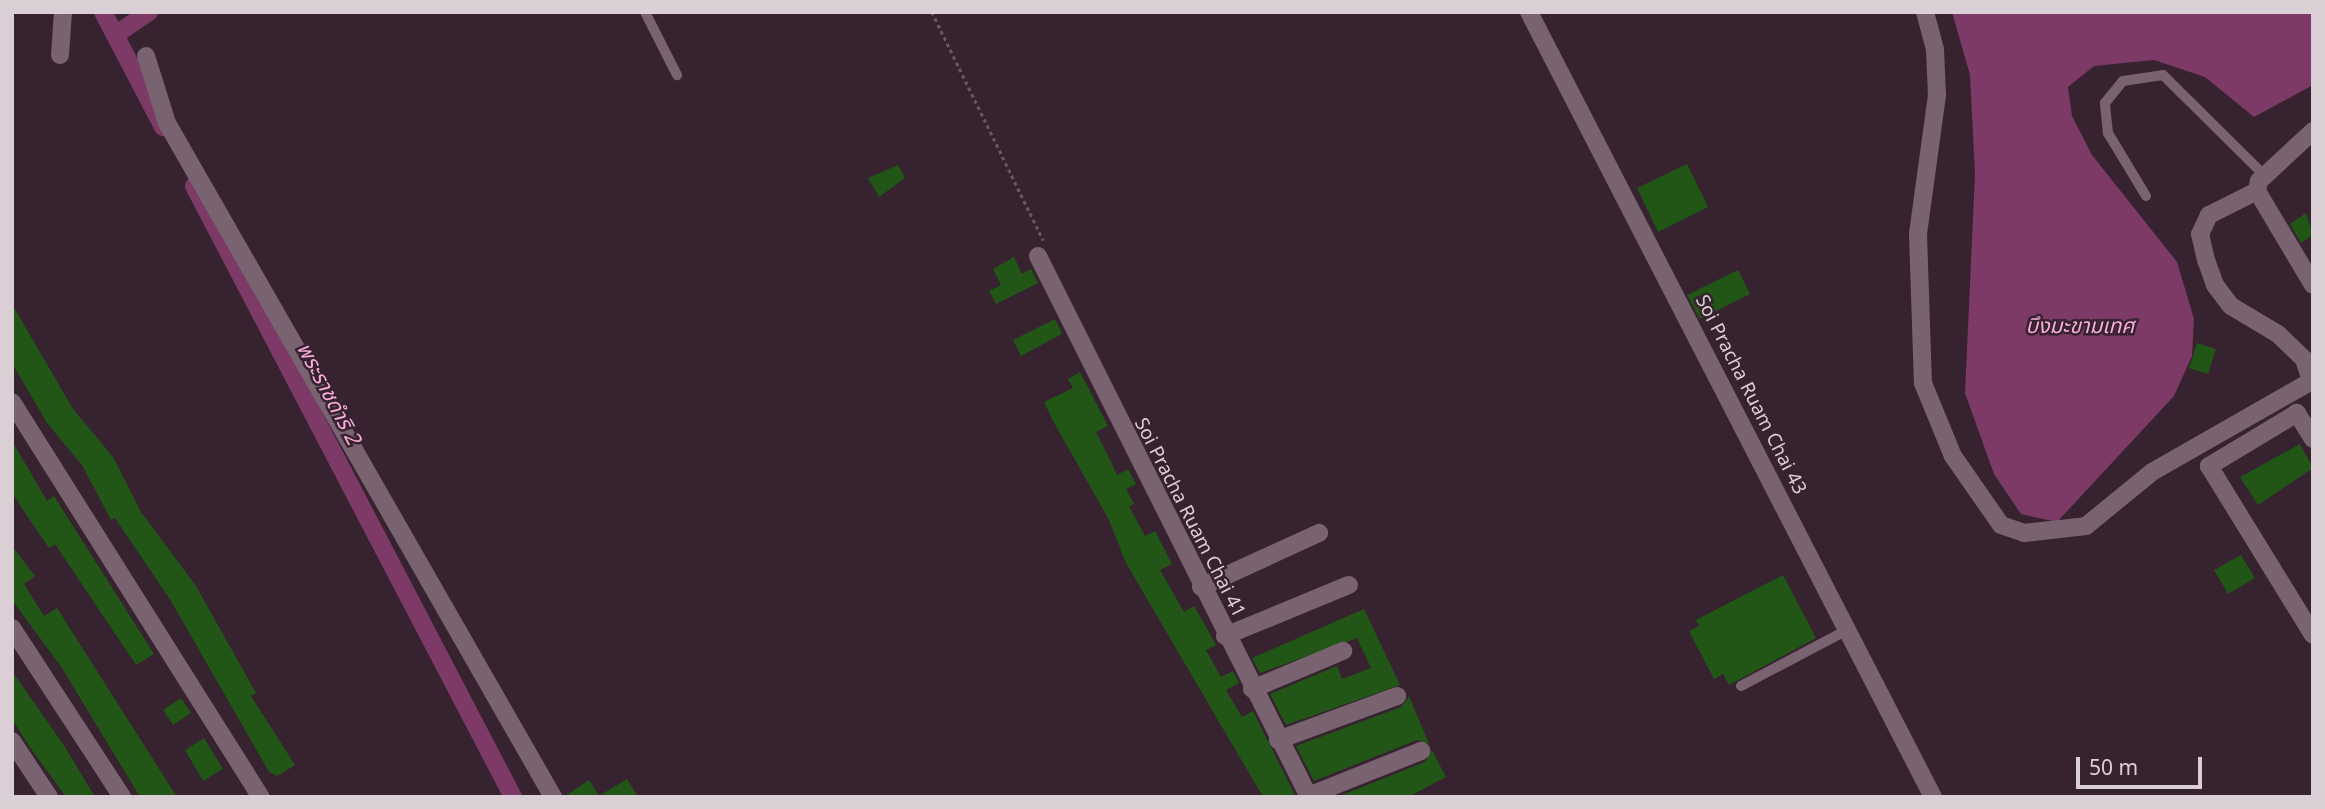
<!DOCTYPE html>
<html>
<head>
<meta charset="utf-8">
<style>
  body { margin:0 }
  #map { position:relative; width:2325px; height:809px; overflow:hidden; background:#36232f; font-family:Georgia,"Noto Sans Thai",serif }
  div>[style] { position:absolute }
  .water>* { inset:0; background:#7d3a66 }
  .canal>* { height:18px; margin:-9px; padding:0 9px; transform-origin:9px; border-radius:9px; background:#7d3a66 }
  .building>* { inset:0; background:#215617 }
  .path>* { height:2.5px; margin-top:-1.25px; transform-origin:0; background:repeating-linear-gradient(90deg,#695862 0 3.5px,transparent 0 7px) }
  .service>* { height:10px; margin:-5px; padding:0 5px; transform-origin:5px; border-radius:5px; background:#796370 }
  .minor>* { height:18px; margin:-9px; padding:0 9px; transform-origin:9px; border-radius:9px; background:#796370 }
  span { translate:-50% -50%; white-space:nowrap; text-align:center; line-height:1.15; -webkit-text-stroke:5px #36232f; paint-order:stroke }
  .street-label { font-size:19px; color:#dbcfd6 }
  .water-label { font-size:21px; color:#fbacdd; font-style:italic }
  .frame { position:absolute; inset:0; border:14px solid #dbcfd6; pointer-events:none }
  .scale { position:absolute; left:2076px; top:757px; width:126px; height:32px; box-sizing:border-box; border:4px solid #dbcfd6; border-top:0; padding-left:9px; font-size:21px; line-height:24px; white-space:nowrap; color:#dbcfd6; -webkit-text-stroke:5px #36232f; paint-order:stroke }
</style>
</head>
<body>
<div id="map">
  <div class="water">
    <i style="clip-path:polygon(1952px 12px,2313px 12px,2313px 85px,2254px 117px,2205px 77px,2154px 60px,2094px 66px,2068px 87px,2072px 116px,2092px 155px,2177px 262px,2194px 319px,2192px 356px,2174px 396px,2057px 522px,2021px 514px,1994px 474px,1965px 393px,1975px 174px,1970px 75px)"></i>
  </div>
  <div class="canal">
    <i style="left:103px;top:12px;width:130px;rotate:62.4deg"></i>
    <i style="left:115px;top:35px;width:41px;rotate:-34.1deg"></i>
    <i style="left:194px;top:186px;width:689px;rotate:62.43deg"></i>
  </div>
  <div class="building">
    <i style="clip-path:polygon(1687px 164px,1708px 207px,1658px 232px,1637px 188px)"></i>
    <i style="clip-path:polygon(898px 165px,905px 178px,879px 197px,868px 178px)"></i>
    <i style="clip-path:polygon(2306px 213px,2313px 235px,2301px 243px,2290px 224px)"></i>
    <i style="clip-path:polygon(1014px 257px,1022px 274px,1031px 269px,1038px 283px,996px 304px,989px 291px,1001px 285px,993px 269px)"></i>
    <i style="clip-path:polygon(1738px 270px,1750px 294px,1700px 319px,1687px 295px)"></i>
    <i style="clip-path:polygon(12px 304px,73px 409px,113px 457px,141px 512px,196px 586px,256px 693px,251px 696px,295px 765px,277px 776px,269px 772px,171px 601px,115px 518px,111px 520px,82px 465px,47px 423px,12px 363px)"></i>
    <i style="clip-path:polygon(1055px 319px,1062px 334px,1021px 356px,1013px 340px)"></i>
    <i style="clip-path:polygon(2197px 343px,2216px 349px,2208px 374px,2189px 368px)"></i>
    <i style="clip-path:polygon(1080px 372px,1108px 426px,1096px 432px,1111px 462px,1117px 475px,1128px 469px,1136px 484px,1126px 489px,1134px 504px,1129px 506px,1145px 536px,1155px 531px,1172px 564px,1160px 570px,1184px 612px,1194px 606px,1201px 618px,1216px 645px,1206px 650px,1221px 677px,1233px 671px,1239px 683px,1226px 690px,1242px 717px,1253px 711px,1296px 797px,1263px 797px,1126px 563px,1108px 518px,1053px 421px,1044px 402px,1073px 388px,1068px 379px)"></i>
    <i style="clip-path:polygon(12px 441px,47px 501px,54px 496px,154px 654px,136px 665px,55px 544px,49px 548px,21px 507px,12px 492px)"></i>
    <i style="clip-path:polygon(2300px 444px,2313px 468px,2258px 505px,2240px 477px)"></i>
    <i style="clip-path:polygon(12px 546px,35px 576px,24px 584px,44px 616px,57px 608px,177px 797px,140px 797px,62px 668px,12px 600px)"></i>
    <i style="clip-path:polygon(2241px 555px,2255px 578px,2228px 594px,2214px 570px)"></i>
    <i style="clip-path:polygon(1783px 575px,1816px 638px,1729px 685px,1723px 674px,1714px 679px,1689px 631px,1699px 626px,1696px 620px)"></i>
    <i style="clip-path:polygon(1364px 609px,1400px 685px,1286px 725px,1270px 694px,1337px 666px,1342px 679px,1371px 668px,1357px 638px,1260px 673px,1252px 658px)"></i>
    <i style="clip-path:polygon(12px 671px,65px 747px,95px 797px,66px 797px,29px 746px,12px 719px)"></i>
    <i style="clip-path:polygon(1409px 696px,1429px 744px,1417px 740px,1314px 781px,1296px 746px,1401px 707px)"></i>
    <i style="clip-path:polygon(181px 698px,191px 713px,173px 725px,163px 710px)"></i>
    <i style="clip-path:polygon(204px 738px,223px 769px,203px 781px,185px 750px)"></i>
    <i style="clip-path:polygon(1432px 750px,1446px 777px,1425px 788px,1408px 797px,1337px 797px,1425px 762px)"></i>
    <i style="clip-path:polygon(627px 779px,638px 797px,564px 797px,589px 780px,599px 796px)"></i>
  </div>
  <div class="path">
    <i style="left:932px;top:12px;width:254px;rotate:64deg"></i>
  </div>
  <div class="service">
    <i style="left:645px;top:12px;width:71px;rotate:63.1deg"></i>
    <i style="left:2146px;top:196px;width:74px;rotate:-121.1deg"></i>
    <i style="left:2108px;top:133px;width:30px;rotate:-96deg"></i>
    <i style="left:2105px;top:103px;width:28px;rotate:-51deg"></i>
    <i style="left:2123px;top:81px;width:40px;rotate:-8.5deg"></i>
    <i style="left:2163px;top:75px;width:144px;rotate:44.7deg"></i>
    <i style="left:1741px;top:686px;width:120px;rotate:-27.8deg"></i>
  </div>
  <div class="minor">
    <i style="left:1529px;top:12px;width:883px;rotate:62.77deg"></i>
    <i style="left:1925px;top:12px;width:39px;rotate:75deg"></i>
    <i style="left:1935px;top:50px;width:45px;rotate:87.5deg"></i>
    <i style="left:1937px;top:95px;width:140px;rotate:97.8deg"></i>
    <i style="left:1918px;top:234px;width:149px;rotate:88.1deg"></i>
    <i style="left:1923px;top:383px;width:79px;rotate:67.7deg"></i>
    <i style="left:1953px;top:456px;width:84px;rotate:55.2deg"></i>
    <i style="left:2001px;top:525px;width:24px;rotate:19deg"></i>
    <i style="left:2024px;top:533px;width:62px;rotate:-6.4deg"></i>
    <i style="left:2086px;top:526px;width:85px;rotate:-39.3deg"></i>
    <i style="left:2152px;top:472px;width:185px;rotate:-29.7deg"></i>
    <i style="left:60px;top:55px;width:43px;rotate:-86deg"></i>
    <i style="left:146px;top:56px;width:70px;rotate:72.6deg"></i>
    <i style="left:167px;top:123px;width:777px;rotate:60.2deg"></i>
    <i style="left:2313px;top:131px;width:74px;rotate:137.2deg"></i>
    <i style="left:2259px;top:181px;width:10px;rotate:101deg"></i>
    <i style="left:2257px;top:191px;width:109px;rotate:59.2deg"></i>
    <i style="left:2257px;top:191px;width:54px;rotate:153.4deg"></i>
    <i style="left:2209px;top:215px;width:21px;rotate:115deg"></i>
    <i style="left:2200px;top:234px;width:27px;rotate:77deg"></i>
    <i style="left:2206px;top:260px;width:27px;rotate:70deg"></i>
    <i style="left:2215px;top:285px;width:26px;rotate:53deg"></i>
    <i style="left:2231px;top:306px;width:55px;rotate:30.8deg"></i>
    <i style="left:2278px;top:334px;width:36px;rotate:44deg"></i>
    <i style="left:2304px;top:359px;width:23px;rotate:72deg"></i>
    <i style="left:1038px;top:256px;width:605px;rotate:63.39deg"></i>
    <i style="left:12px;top:402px;width:467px;rotate:57.8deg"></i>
    <i style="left:2313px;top:439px;width:31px;rotate:-122deg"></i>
    <i style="left:2297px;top:413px;width:103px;rotate:148.9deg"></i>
    <i style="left:2209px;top:466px;width:198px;rotate:58.4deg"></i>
    <i style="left:1201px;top:587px;width:130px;rotate:-24.6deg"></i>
    <i style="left:12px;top:628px;width:202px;rotate:56.9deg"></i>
    <i style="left:1225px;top:636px;width:134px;rotate:-22.4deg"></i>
    <i style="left:1252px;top:689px;width:99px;rotate:-22.7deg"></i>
    <i style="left:1278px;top:740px;width:127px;rotate:-20.3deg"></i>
    <i style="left:12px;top:741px;width:67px;rotate:56.5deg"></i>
    <i style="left:1308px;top:796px;width:122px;rotate:-21.7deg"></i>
  </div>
  <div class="street-label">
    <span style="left:1750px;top:395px;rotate:63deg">Soi Pracha Ruam Chai 43</span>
    <span style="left:1189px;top:518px;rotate:63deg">Soi Pracha Ruam Chai 41</span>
  </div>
  <div class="water-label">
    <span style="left:2080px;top:327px">บึงมะขามเทศ</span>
    <span style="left:328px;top:394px;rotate:62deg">พระราชดำริ 2</span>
  </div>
  <div class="frame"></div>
  <div class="scale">50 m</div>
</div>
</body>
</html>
